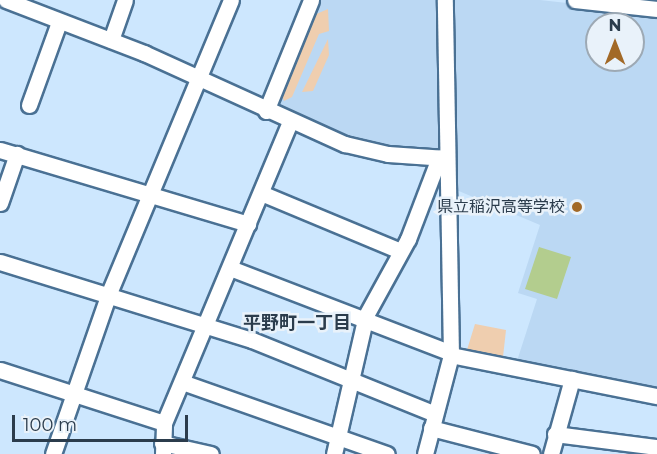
<!DOCTYPE html>
<html>
<head>
<meta charset="utf-8">
<style>
  body { margin:0 }
  #map { position:relative; width:657px; height:454px; overflow:hidden; background:#cde7fe; font-family:Montserrat,"Noto Sans JP",sans-serif }
  div>[style] { position:absolute }
  .built>* { inset:0; background:#bbd8f3 }
  .green>* { inset:0; background:#efceaf }
  .water>* { inset:0; background:#b3cd8e }
  .roads { filter:drop-shadow(2px 0 #4a7194) drop-shadow(-2px 0 #4a7194) drop-shadow(0 2px #4a7194) drop-shadow(0 -2px #4a7194) }
  .minor>* { height:15px; margin:-7.5px; padding:0 7.5px; transform-origin:7.5px; border-radius:7.5px; background:#fff }
  .dots>* { width:16px; height:16px; translate:-50% -50%; box-sizing:border-box; border:3px solid #e9f2fa; border-radius:50% }
  span { translate:-50% -50%; white-space:nowrap; text-align:center; line-height:1.15; -webkit-text-stroke:5px #e9f2fa; paint-order:stroke }
  .poi-label { font-size:16px; color:#2b3c4c }
  .right { translate:-100% -50%; text-align:right }
  .neighbourhood-label { font-size:18px; color:#2b3c4c; font-weight:700 }
  .north { position:absolute; left:585px; top:12px; width:60px; height:60px; box-sizing:border-box; background:#e9f2fa; border:2px solid #9da9b4; border-radius:50%; rotate:0deg; font-size:16px; font-weight:700; line-height:24px; text-align:center; color:#2b3c4c }
  .north::after { content:''; display:block; margin:auto; width:21px; height:27px; background:#a26927; clip-path:polygon(50% 0,100% 100%,50% 72%,0 100%) }
  .scale { position:absolute; left:12px; top:415px; width:176px; height:27px; box-sizing:border-box; border:3px solid #2b3c4c; border-top:0; padding-left:8px; font-size:18px; line-height:21px; white-space:nowrap; color:#2b3c4c; -webkit-text-stroke:4px #e9f2fa; paint-order:stroke }
</style>
</head>
<body>
<div id="map">
  <div class="built">
    <i style="clip-path:polygon(evenodd,315px 0,540px 0,657px 13px,657px 391px,516px 364px,537px 299px,518px 293px,540px 225px,454px 189px,454px 156px,368px 148px,274px 110px,315px 0,597px 24px,633px 24px,633px 60px,597px 60px,597px 24px)"></i>
  </div>
  <div class="green">
    <i style="clip-path:polygon(328px 9px,329px 31px,319px 34px,292px 97px,284px 101px,281px 91px,314px 15px)"></i>
    <i style="clip-path:polygon(328px 39px,329px 55px,313px 91px,302px 92px)"></i>
    <i style="clip-path:polygon(475px 324px,506px 330px,503px 357px,466px 353px)"></i>
  </div>
  <div class="water">
    <i style="clip-path:polygon(539px 247px,571px 257px,557px 299px,525px 289px)"></i>
  </div>
  <div class="roads">
    <div class="minor">
      <i style="left:6px;top:0;width:148px;rotate:21deg"></i>
      <i style="left:144px;top:53px;width:221px;rotate:24.4deg"></i>
      <i style="left:345px;top:144px;width:44px;rotate:13.1deg"></i>
      <i style="left:388px;top:154px;width:58px;rotate:3.9deg"></i>
      <i style="left:575px;top:0;width:82px;rotate:6.3deg"></i>
      <i style="left:111px;top:40px;width:42px;rotate:-70.7deg"></i>
      <i style="left:29px;top:105px;width:88px;rotate:-70.1deg"></i>
      <i style="left:266px;top:111px;width:120px;rotate:-67.9deg"></i>
      <i style="left:0;top:150px;width:259px;rotate:16.6deg"></i>
      <i style="left:261px;top:193px;width:148px;rotate:22.6deg"></i>
      <i style="left:0;top:203px;width:52px;rotate:-70.9deg"></i>
      <i style="left:0;top:262px;width:264px;rotate:17.2deg"></i>
      <i style="left:252px;top:340px;width:197px;rotate:22deg"></i>
      <i style="left:230px;top:268px;width:237px;rotate:21deg"></i>
      <i style="left:364px;top:319px;width:91px;rotate:-61.2deg"></i>
      <i style="left:408px;top:239px;width:87px;rotate:-69.1deg"></i>
      <i style="left:451px;top:355px;width:210px;rotate:11.3deg"></i>
      <i style="left:0;top:370px;width:172px;rotate:17.9deg"></i>
      <i style="left:182px;top:382px;width:217px;rotate:19.4deg"></i>
      <i style="left:431px;top:428px;width:104px;rotate:14.4deg"></i>
      <i style="left:555px;top:434px;width:103px;rotate:7.3deg"></i>
      <i style="left:162px;top:443px;width:50px;rotate:12.7deg"></i>
      <i style="left:53px;top:454px;width:170px;rotate:-70.8deg"></i>
      <i style="left:109px;top:293px;width:317px;rotate:-67.4deg"></i>
      <i style="left:163px;top:454px;width:31px;rotate:-88deg"></i>
      <i style="left:164px;top:423px;width:326px;rotate:-67.3deg"></i>
      <i style="left:334px;top:454px;width:138px;rotate:-77deg"></i>
      <i style="left:425px;top:454px;width:102px;rotate:-75.3deg"></i>
      <i style="left:451px;top:355px;width:355px;rotate:-91deg"></i>
      <i style="left:551px;top:454px;width:78px;rotate:-74.4deg"></i>
    </div>
  </div>
  <div class="dots">
    <i style="left:577px;top:207px;background:#a26927"></i>
  </div>
  <div class="poi-label">
    <span class="right" style="left:565px;top:207px">県立稲沢高等学校</span>
  </div>
  <div class="neighbourhood-label">
    <span style="left:297px;top:323px">平野町一丁目</span>
  </div>
  <div class="north">N</div>
  <div class="scale">100 m</div>
</div>
</body>
</html>
